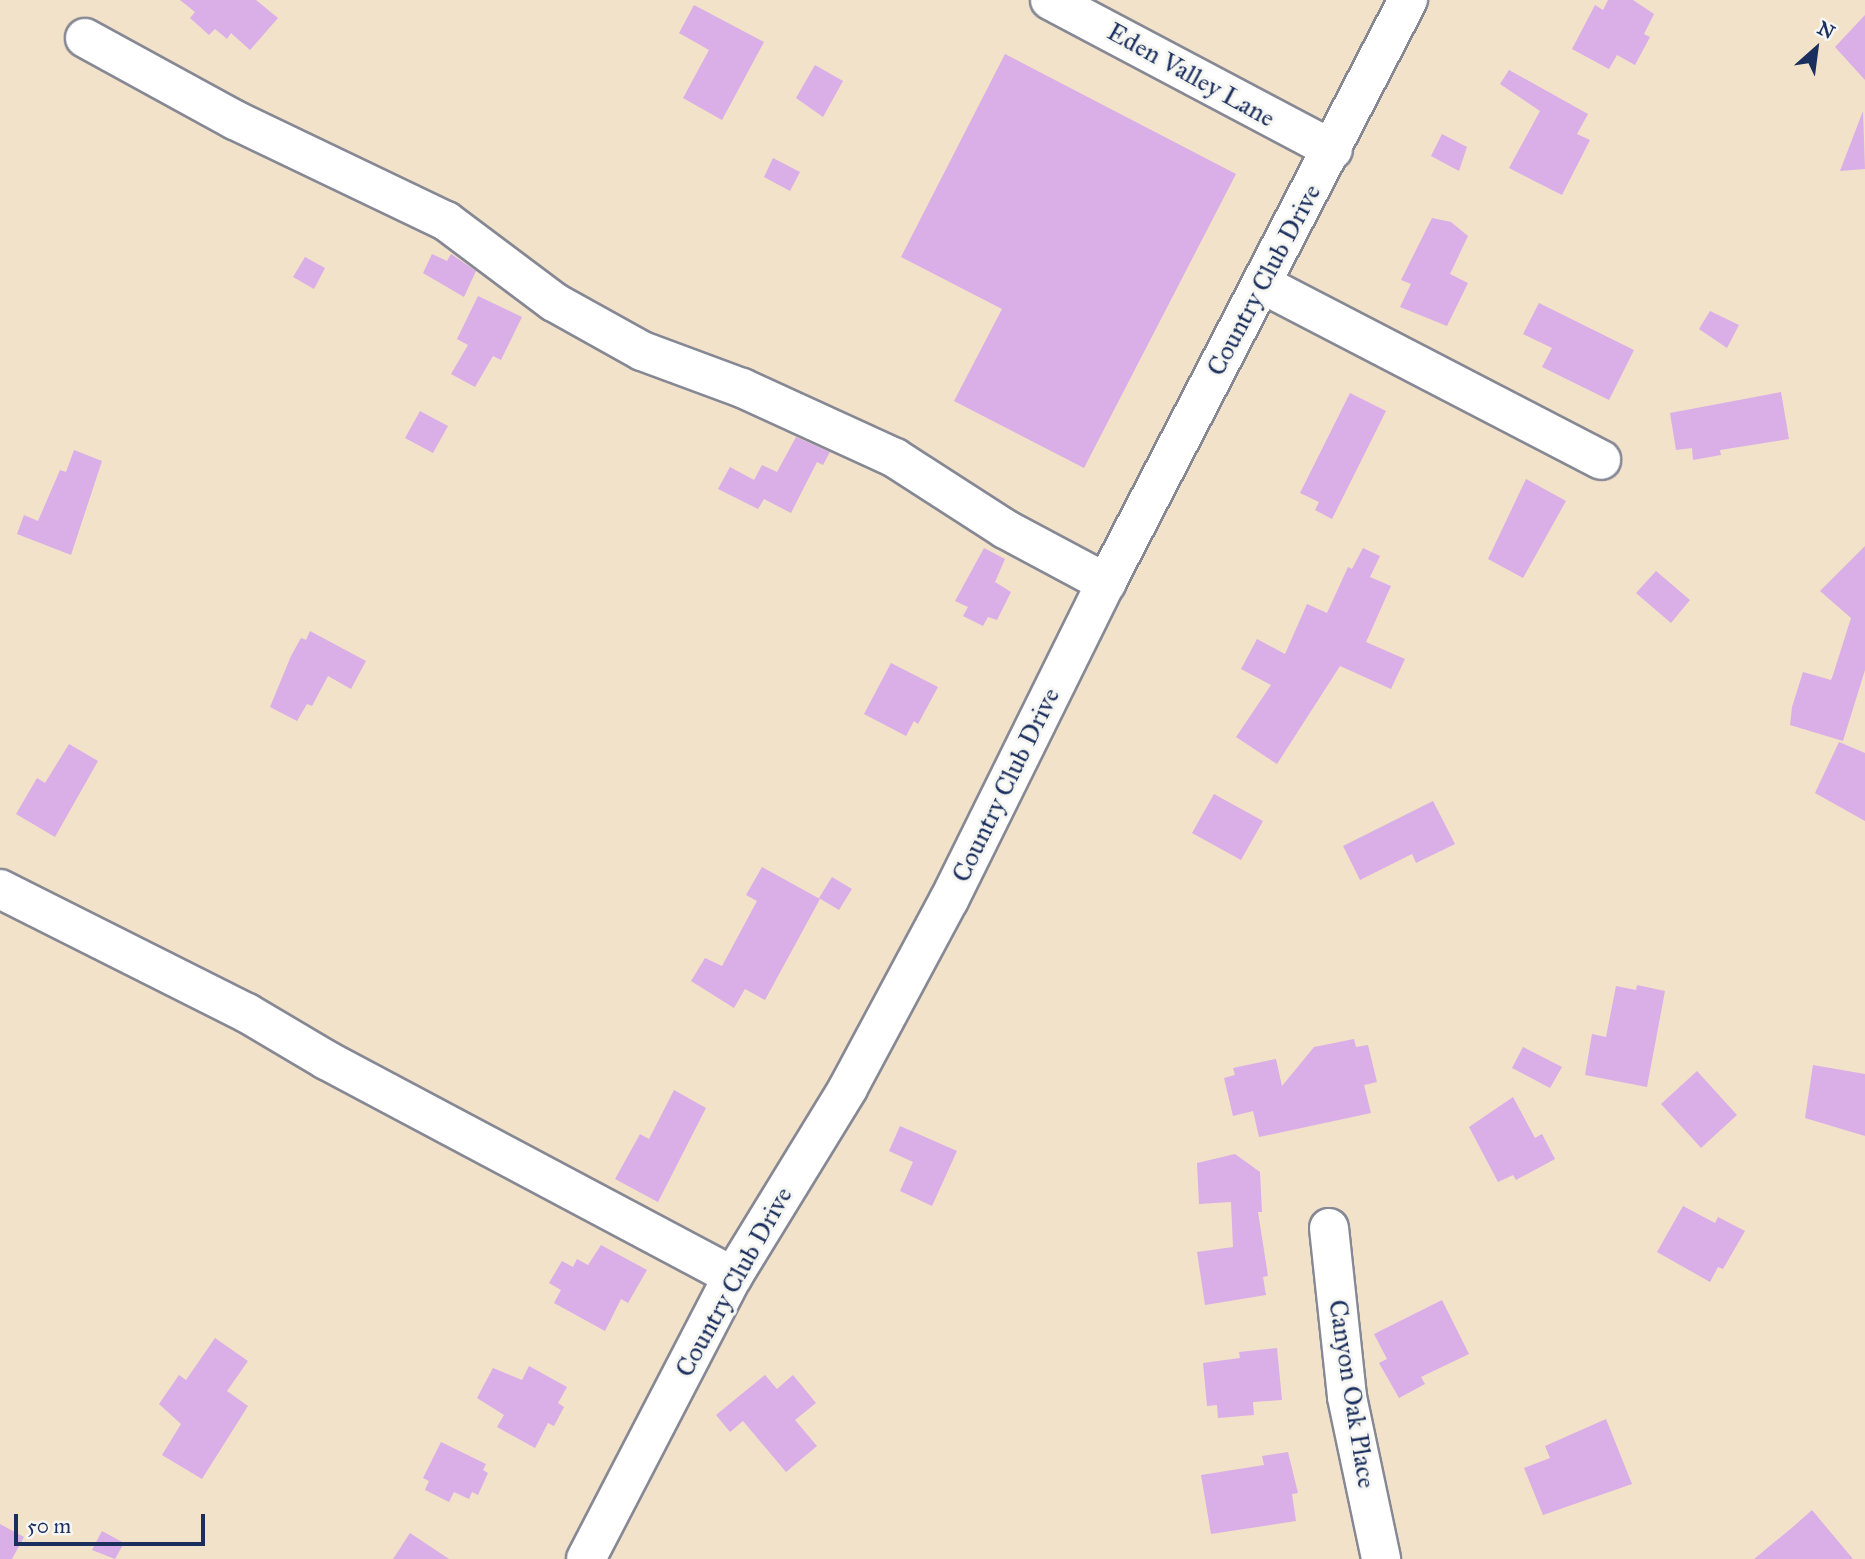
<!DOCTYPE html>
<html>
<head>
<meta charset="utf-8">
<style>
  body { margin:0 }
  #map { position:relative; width:1865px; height:1559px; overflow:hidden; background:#f2e2ca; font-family:"IM FELL Great Primer",serif }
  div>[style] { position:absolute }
  .building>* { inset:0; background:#daaee6 }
  .roads { filter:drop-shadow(2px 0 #868894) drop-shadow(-2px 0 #868894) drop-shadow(0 2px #868894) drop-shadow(0 -2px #868894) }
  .minor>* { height:38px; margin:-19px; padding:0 19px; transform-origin:19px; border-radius:19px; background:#fff }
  span { translate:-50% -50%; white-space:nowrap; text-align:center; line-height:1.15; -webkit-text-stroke:6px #f6f6f2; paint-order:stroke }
  .street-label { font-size:26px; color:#1b2f5e }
  .north { position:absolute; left:1781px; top:14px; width:70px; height:70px; -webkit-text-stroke:5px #f6f6f2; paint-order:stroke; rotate:28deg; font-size:19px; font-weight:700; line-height:28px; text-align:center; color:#1b2f5e }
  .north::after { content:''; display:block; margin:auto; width:24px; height:32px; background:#1b2f5e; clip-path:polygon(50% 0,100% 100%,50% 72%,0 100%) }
  .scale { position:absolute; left:14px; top:1514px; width:191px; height:32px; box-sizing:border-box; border:4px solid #1b2f5e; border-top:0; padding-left:9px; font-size:21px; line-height:24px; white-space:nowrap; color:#1b2f5e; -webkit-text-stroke:5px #f6f6f2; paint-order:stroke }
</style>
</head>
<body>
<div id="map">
  <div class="building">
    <i style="clip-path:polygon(180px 0,256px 0,278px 18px,250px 50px,231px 33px,227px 39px,215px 29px,209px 35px,190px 18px,195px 12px)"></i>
    <i style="clip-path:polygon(1608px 0,1633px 0,1654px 14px,1644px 34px,1650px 37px,1635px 65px,1617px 55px,1609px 69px,1572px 49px,1595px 5px,1603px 10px)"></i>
    <i style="clip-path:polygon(694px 5px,764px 42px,722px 120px,683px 98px,709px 50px,679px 33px)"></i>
    <i style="clip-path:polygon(1865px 15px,1865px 80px,1835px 47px)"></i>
    <i style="clip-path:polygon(1005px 54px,1236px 174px,1084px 468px,954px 401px,1002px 309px,901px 257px)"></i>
    <i style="clip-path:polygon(815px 65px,843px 81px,823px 117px,796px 98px)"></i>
    <i style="clip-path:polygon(1509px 70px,1588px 114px,1577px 134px,1590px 140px,1562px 195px,1509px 168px,1540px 111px,1500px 84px)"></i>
    <i style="clip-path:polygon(1863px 111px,1865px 169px,1840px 171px)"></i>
    <i style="clip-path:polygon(1442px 134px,1467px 147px,1459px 171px,1431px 156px)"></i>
    <i style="clip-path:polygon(773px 158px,800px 172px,790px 191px,764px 177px)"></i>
    <i style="clip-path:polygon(1432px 218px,1451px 222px,1468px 236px,1450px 274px,1468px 283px,1447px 326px,1400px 307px,1411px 284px,1401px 280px)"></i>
    <i style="clip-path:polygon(432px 254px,447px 261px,451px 254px,476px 271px,464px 297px,423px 273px)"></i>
    <i style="clip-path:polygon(305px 257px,325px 268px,314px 289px,293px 277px)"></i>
    <i style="clip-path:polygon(478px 296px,522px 317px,501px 360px,493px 356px,475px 387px,451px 374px,468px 345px,457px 339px)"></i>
    <i style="clip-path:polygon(1539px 303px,1634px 350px,1609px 400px,1542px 367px,1552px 348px,1523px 334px)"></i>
    <i style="clip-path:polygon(1710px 311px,1739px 325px,1727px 348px,1699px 329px)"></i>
    <i style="clip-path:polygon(1781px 392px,1789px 439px,1720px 450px,1721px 455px,1693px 460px,1692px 448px,1676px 450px,1670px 413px)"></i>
    <i style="clip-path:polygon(1350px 393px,1386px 411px,1332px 519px,1315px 510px,1319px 502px,1300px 493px)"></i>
    <i style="clip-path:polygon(420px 411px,448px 426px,433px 453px,405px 438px)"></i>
    <i style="clip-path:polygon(796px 437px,830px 452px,823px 465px,817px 462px,791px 513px,764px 499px,758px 509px,718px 489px,730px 467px,754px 480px,762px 465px,777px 472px)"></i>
    <i style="clip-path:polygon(74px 450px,102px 461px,71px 555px,17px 534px,24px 515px,38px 521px,60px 470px,66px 472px)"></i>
    <i style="clip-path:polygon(1526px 479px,1566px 501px,1523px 578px,1488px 559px)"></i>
    <i style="clip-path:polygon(1865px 546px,1865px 670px,1843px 741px,1790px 725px,1792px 707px,1803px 672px,1831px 680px,1833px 675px,1851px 618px,1820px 591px)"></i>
    <i style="clip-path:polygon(984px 548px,1005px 559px,995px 582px,1011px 592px,997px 620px,988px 617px,983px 626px,963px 616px,968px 607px,955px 601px)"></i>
    <i style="clip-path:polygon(1363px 548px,1380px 556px,1370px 577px,1391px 586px,1366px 642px,1405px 659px,1391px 689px,1340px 666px,1277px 764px,1236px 737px,1271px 685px,1241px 669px,1257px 639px,1285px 654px,1307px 604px,1327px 613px,1348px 567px,1352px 569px)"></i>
    <i style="clip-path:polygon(1656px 571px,1690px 600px,1671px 623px,1636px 593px)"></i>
    <i style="clip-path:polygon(310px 631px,366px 661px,351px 689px,328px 676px,312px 706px,307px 704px,297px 721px,270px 707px,291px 656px,301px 638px,306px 640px)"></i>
    <i style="clip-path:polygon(891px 663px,938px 687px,918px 724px,914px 721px,906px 736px,864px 714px)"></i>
    <i style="clip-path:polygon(1839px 742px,1865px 753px,1865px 821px,1815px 793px)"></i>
    <i style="clip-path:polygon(69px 744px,98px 761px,55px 837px,16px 814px,37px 778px,45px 783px)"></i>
    <i style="clip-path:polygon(1214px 794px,1263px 821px,1241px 860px,1192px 833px)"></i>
    <i style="clip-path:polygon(1433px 801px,1455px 844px,1416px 863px,1412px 854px,1360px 880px,1343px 846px)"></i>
    <i style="clip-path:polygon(762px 867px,820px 899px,765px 1000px,745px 989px,734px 1008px,691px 981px,705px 958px,722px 966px,757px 901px,746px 895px)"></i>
    <i style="clip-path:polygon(832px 877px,852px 889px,839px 910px,819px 898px)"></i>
    <i style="clip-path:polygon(1637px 985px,1665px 991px,1647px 1087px,1585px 1075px,1592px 1034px,1606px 1037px,1616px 986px,1636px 990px)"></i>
    <i style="clip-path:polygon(1354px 1039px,1356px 1047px,1368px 1045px,1377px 1082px,1364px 1085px,1371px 1113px,1259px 1137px,1253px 1111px,1233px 1116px,1224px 1078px,1235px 1075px,1233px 1068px,1276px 1059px,1282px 1086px,1314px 1047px)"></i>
    <i style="clip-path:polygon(1523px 1047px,1562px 1067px,1550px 1088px,1512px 1068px)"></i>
    <i style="clip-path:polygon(1813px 1065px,1865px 1074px,1865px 1136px,1805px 1118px)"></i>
    <i style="clip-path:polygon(1697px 1071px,1737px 1115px,1701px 1148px,1661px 1104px)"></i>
    <i style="clip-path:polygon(674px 1090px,706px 1108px,658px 1202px,615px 1179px,640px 1134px,649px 1139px)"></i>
    <i style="clip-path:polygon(1513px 1097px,1535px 1138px,1542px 1134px,1555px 1159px,1516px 1180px,1513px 1175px,1498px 1182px,1469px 1127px)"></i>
    <i style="clip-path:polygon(900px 1126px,957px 1151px,932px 1206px,900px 1191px,913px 1162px,889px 1151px)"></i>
    <i style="clip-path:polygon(1235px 1154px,1260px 1172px,1262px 1212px,1258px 1212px,1268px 1276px,1263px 1277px,1266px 1295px,1205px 1305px,1197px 1252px,1233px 1247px,1231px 1202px,1199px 1204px,1197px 1163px)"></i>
    <i style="clip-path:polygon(1683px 1206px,1715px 1223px,1718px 1217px,1745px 1231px,1723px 1269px,1718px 1267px,1710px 1282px,1657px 1252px)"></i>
    <i style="clip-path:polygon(601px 1245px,647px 1270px,628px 1303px,621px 1299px,605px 1331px,554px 1303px,561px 1290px,549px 1283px,562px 1261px,573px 1267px,577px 1259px,588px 1265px)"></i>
    <i style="clip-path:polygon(1442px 1300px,1469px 1354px,1421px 1377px,1425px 1384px,1399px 1398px,1379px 1363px,1387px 1359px,1374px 1334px)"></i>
    <i style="clip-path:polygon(215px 1338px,248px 1361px,227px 1391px,248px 1406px,202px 1479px,162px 1455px,181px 1424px,159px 1404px,179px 1375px,186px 1380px)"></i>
    <i style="clip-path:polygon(1277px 1348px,1282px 1400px,1253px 1402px,1254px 1415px,1218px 1418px,1217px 1405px,1207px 1406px,1203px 1363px,1240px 1358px,1239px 1352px)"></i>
    <i style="clip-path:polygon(529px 1366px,567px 1387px,558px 1403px,564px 1407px,554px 1426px,548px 1423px,535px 1448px,497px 1427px,504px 1415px,477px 1398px,493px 1368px,522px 1380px)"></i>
    <i style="clip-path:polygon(765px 1375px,777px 1389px,793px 1375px,816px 1403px,795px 1420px,817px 1446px,786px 1472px,743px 1421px,730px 1432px,716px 1415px)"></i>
    <i style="clip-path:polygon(1606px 1419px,1632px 1484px,1543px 1515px,1524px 1468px,1550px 1458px,1545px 1446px)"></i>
    <i style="clip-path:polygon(441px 1442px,486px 1464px,483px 1470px,488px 1473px,478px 1495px,472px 1492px,469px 1499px,454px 1492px,449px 1502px,425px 1490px,429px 1481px,423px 1478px)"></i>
    <i style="clip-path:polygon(1288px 1452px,1298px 1493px,1292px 1494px,1296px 1521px,1211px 1534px,1201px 1475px,1264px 1465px,1262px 1456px)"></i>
    <i style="clip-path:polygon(1812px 1510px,1853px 1559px,1754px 1559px,1794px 1526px)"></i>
    <i style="clip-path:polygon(0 1524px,24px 1537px,12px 1559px,0 1559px)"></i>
    <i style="clip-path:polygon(102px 1531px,124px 1543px,115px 1559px,92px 1550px)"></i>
    <i style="clip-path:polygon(410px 1533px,449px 1559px,393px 1559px)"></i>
  </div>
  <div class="roads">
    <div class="minor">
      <i style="left:1050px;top:0;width:320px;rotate:27.9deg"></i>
      <i style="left:85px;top:38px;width:171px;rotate:28.7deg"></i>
      <i style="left:235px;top:120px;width:234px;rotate:25.6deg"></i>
      <i style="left:446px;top:221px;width:135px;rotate:36.9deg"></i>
      <i style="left:554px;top:302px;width:101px;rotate:29.1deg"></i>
      <i style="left:642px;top:351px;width:107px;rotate:20.3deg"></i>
      <i style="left:742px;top:388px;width:168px;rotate:24.6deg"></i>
      <i style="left:895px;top:458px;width:131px;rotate:32.8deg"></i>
      <i style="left:1005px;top:529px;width:115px;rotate:28.1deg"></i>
      <i style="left:1262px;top:284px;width:382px;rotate:27.4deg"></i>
      <i style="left:0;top:889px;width:276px;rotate:26.7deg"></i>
      <i style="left:247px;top:1013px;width:92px;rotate:30.7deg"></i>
      <i style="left:326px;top:1060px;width:461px;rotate:28deg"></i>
      <i style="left:1329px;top:1228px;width:170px;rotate:83.9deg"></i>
      <i style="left:1347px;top:1397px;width:166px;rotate:78.1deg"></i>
      <i style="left:586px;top:1559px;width:319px;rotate:-62.6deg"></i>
      <i style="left:733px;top:1276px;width:220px;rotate:-58.5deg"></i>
      <i style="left:848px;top:1088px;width:213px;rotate:-61.8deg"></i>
      <i style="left:949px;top:900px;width:354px;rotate:-63.7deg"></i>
      <i style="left:1106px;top:583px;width:657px;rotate:-62.62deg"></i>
    </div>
  </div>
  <div class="street-label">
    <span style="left:1191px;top:75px;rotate:29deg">Eden Valley Lane</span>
    <span style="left:1264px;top:280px;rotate:-62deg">Country Club Drive</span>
    <span style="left:1006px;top:785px;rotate:-64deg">Country Club Drive</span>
    <span style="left:734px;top:1282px;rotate:-61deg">Country Club Drive</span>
    <span style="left:1352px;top:1394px;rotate:81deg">Canyon Oak Place</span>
  </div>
  <div class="north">N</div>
  <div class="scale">50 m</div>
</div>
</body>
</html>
